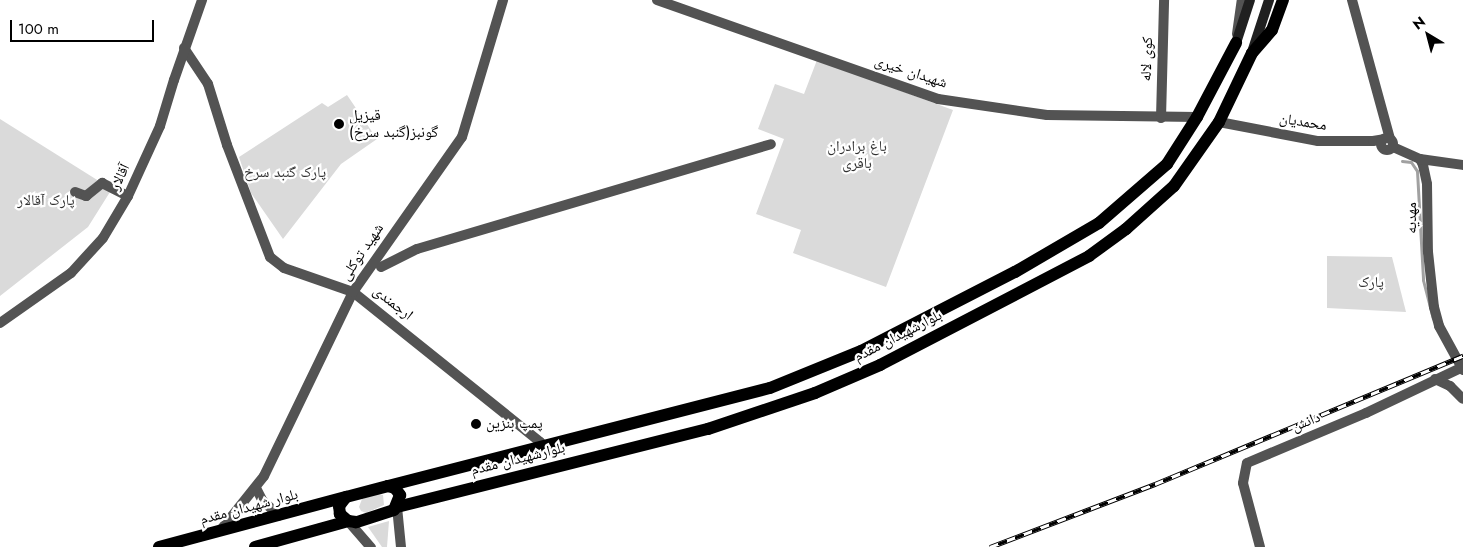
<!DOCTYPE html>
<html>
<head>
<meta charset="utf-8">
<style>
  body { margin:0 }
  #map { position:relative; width:1463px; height:547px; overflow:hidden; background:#fff; font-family:Jost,"Noto Naskh Arabic",sans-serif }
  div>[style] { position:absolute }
  .green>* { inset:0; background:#dadada }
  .stream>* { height:3px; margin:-1.5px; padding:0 1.5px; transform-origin:1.5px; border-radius:1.5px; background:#a1a1a1 }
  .minor>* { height:10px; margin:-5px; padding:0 5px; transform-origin:5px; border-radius:5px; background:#535353 }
  .tertiary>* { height:10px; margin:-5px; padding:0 5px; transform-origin:5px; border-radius:5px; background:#535353 }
  .tertiary>.ring { margin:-5px; padding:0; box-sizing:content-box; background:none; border:10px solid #535353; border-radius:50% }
  .secondary>* { height:10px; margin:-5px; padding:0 5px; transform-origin:5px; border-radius:5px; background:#202020 }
  .primary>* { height:12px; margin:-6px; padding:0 6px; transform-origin:6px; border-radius:6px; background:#000 }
  .rail>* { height:5px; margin-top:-2.5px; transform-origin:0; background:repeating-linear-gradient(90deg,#fff 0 9px,#000 0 18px); box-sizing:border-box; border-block:1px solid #000 }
  .dots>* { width:14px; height:14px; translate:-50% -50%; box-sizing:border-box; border:2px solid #fff; border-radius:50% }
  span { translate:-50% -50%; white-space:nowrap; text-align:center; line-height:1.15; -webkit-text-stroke:4.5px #fff; paint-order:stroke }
  .street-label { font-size:15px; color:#000 }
  .poi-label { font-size:15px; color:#000 }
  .left { translate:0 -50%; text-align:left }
  .park-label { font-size:15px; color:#313131 }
  .north { position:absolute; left:1403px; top:10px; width:50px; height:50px; -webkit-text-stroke:4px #fff; paint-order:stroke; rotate:323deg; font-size:14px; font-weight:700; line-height:20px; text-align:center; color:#000 }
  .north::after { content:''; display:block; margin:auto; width:18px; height:22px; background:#000; clip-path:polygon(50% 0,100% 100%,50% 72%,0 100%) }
  .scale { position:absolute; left:10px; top:20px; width:144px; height:22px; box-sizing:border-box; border:2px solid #000; border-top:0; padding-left:6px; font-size:15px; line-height:18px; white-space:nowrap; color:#000; -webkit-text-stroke:4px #fff; paint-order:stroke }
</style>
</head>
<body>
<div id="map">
  <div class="green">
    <i style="clip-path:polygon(817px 60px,953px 110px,886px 287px,793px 253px,801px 230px,756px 214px,784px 139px,758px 129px,775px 84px,804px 94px)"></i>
    <i style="clip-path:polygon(347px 95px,377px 139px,341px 164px,283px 239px,251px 193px,239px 157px,322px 103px,328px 107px)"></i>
    <i style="clip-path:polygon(0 119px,102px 183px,115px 184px,88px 227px,0 296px)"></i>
    <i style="clip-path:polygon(1327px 256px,1392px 257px,1406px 312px,1327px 308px)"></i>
    <i style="clip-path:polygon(378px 494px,383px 495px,384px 505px,366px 513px,361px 511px,359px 507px,362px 499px)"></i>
    <i style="clip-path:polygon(389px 521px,387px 547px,382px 547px,368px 527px)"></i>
  </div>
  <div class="stream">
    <i style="left:1402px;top:161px;width:9px;rotate:6deg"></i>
    <i style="left:1411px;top:162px;width:11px;rotate:56deg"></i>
    <i style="left:1417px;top:171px;width:109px;rotate:86.8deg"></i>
    <i style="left:1423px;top:280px;width:40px;rotate:75.6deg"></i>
  </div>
  <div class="minor">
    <i style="left:657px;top:0;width:298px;rotate:19.4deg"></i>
    <i style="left:938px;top:99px;width:110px;rotate:8.4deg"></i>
    <i style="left:1047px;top:115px;width:150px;rotate:0.8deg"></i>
    <i style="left:184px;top:48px;width:43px;rotate:56.3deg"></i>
    <i style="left:208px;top:84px;width:64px;rotate:72.7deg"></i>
    <i style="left:227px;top:145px;width:120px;rotate:69deg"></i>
    <i style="left:270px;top:257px;width:18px;rotate:38deg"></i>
    <i style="left:284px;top:268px;width:73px;rotate:19.2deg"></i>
    <i style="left:353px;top:292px;width:240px;rotate:38.7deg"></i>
    <i style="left:540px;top:442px;width:6px;rotate:81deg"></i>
    <i style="left:174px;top:80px;width:85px;rotate:-70.7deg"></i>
    <i style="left:1161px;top:118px;width:118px;rotate:-88.5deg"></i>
    <i style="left:1393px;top:147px;width:30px;rotate:24deg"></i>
    <i style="left:1420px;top:159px;width:7px;rotate:63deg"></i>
    <i style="left:1423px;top:165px;width:19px;rotate:78deg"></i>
    <i style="left:1427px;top:184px;width:68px;rotate:89.2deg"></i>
    <i style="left:1428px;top:252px;width:55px;rotate:83.8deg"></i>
    <i style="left:1434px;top:307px;width:20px;rotate:75deg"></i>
    <i style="left:1439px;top:326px;width:50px;rotate:61.4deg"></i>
    <i style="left:1420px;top:159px;width:43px;rotate:7.9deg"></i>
    <i style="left:75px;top:192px;width:12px;rotate:20deg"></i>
    <i style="left:86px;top:196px;width:21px;rotate:-39deg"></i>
    <i style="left:102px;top:183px;width:29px;rotate:27deg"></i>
    <i style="left:381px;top:267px;width:40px;rotate:-26.6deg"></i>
    <i style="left:417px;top:249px;width:369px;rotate:-16.5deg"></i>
    <i style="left:1435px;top:379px;width:17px;rotate:25deg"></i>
    <i style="left:1450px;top:386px;width:18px;rotate:45deg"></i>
    <i style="left:256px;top:488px;width:13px;rotate:63deg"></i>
    <i style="left:262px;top:500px;width:23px;rotate:43deg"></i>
    <i style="left:220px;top:531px;width:70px;rotate:-51.3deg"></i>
    <i style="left:264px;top:476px;width:204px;rotate:-64.2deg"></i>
    <i style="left:353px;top:292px;width:189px;rotate:-54.9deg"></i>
    <i style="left:462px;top:137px;width:143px;rotate:-73.3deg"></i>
    <i style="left:1260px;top:547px;width:66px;rotate:-104.9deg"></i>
    <i style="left:1243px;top:483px;width:20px;rotate:-79deg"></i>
    <i style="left:1247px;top:463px;width:129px;rotate:-22.8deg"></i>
    <i style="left:1366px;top:413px;width:107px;rotate:-25.4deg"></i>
  </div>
  <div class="tertiary">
    <i style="left:1352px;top:0;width:144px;rotate:74.7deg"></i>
    <i style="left:1237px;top:34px;width:34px;rotate:-82deg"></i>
    <i style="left:1219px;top:122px;width:101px;rotate:10.9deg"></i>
    <i style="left:1318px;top:141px;width:55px"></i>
    <i style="left:1373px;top:141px;width:11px;rotate:-10deg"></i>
    <i class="ring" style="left:1381px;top:138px;width:2px;height:2px"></i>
    <i style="left:0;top:323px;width:87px;rotate:-35.2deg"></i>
    <i style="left:71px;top:273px;width:47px;rotate:-47.6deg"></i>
    <i style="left:103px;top:238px;width:49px;rotate:-59.2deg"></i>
    <i style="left:128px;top:196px;width:77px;rotate:-65.4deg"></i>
    <i style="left:160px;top:126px;width:48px;rotate:-73.1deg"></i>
    <i style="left:397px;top:507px;width:40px;rotate:84.3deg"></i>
    <i style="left:348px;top:521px;width:35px;rotate:49deg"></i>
  </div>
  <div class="secondary">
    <i style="left:1236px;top:43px;width:45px;rotate:-72deg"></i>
    <i style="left:1253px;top:49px;width:52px;rotate:-71.9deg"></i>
  </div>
  <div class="primary">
    <i style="left:388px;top:486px;width:394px;rotate:-14.4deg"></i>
    <i style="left:770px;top:388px;width:98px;rotate:-22.1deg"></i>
    <i style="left:861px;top:351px;width:173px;rotate:-27.2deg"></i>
    <i style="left:1015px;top:272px;width:97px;rotate:-30.3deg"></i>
    <i style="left:1099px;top:223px;width:90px;rotate:-40.9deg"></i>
    <i style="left:1167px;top:164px;width:56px;rotate:-57.4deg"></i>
    <i style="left:1197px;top:117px;width:84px;rotate:-62.2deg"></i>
    <i style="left:388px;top:486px;width:7px;rotate:16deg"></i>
    <i style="left:395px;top:488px;width:9px;rotate:54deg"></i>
    <i style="left:400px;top:495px;width:16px;rotate:112deg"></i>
    <i style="left:394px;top:510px;width:40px;rotate:162deg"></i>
    <i style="left:356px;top:522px;width:8px;rotate:-173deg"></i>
    <i style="left:348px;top:521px;width:11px;rotate:-139deg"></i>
    <i style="left:340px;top:514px;width:8px;rotate:-97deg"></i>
    <i style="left:339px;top:506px;width:11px;rotate:-52deg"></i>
    <i style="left:346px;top:497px;width:43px;rotate:-14.7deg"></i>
    <i style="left:397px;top:507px;width:321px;rotate:-14.1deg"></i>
    <i style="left:708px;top:429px;width:113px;rotate:-18.6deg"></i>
    <i style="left:815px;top:393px;width:71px;rotate:-23.3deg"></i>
    <i style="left:880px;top:365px;width:236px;rotate:-27.5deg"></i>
    <i style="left:1089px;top:256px;width:46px;rotate:-36.1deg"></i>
    <i style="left:1126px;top:229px;width:64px;rotate:-41.9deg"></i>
    <i style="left:1174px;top:186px;width:78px;rotate:-54.9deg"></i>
    <i style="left:1219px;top:122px;width:76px;rotate:-64.4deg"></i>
    <i style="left:1252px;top:53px;width:30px;rotate:-49deg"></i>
    <i style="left:1272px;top:30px;width:32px;rotate:-70deg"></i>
    <i style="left:159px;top:547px;width:194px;rotate:-15deg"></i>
    <i style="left:255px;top:547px;width:97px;rotate:-15.6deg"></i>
  </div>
  <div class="rail">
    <i style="left:990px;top:547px;width:177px;rotate:-20.9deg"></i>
    <i style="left:1155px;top:484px;width:334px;rotate:-22.6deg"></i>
  </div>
  <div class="dots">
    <i style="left:339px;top:124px;background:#000"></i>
    <i style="left:476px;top:424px;background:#000"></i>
  </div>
  <div class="street-label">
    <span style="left:1147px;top:59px;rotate:-88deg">کوی لاله</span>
    <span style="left:911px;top:72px;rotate:18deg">شهیدان خیری</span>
    <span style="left:1303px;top:122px;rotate:9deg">محمدیان</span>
    <span style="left:120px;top:177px;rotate:-64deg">آقالار</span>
    <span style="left:1412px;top:218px;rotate:-90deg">مهدیه</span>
    <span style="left:362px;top:252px;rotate:-56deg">شهید توکلی</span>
    <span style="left:393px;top:303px;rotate:38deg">ارجمندی</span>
    <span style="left:898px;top:336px;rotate:-27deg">بلوارشهیدان مقدم</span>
    <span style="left:1306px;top:422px;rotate:-22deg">دانش</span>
    <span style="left:518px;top:459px;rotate:-14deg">بلوارشهیدان مقدم</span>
    <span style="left:249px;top:507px;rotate:-15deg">بلوار شهیدان مقدم</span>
  </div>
  <div class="poi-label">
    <span class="left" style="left:349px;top:124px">قیزیل<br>گونبز(گنبد سرخ)</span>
    <span class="left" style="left:486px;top:424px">پمپ بنزین</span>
  </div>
  <div class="park-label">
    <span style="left:857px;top:155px">باغ برادران<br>باقری</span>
    <span style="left:285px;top:173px">پارک گنبد سرخ</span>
    <span style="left:46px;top:201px">پارک آقالار</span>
    <span style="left:1371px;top:283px">پارک</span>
  </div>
  <div class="north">N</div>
  <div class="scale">100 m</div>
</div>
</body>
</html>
